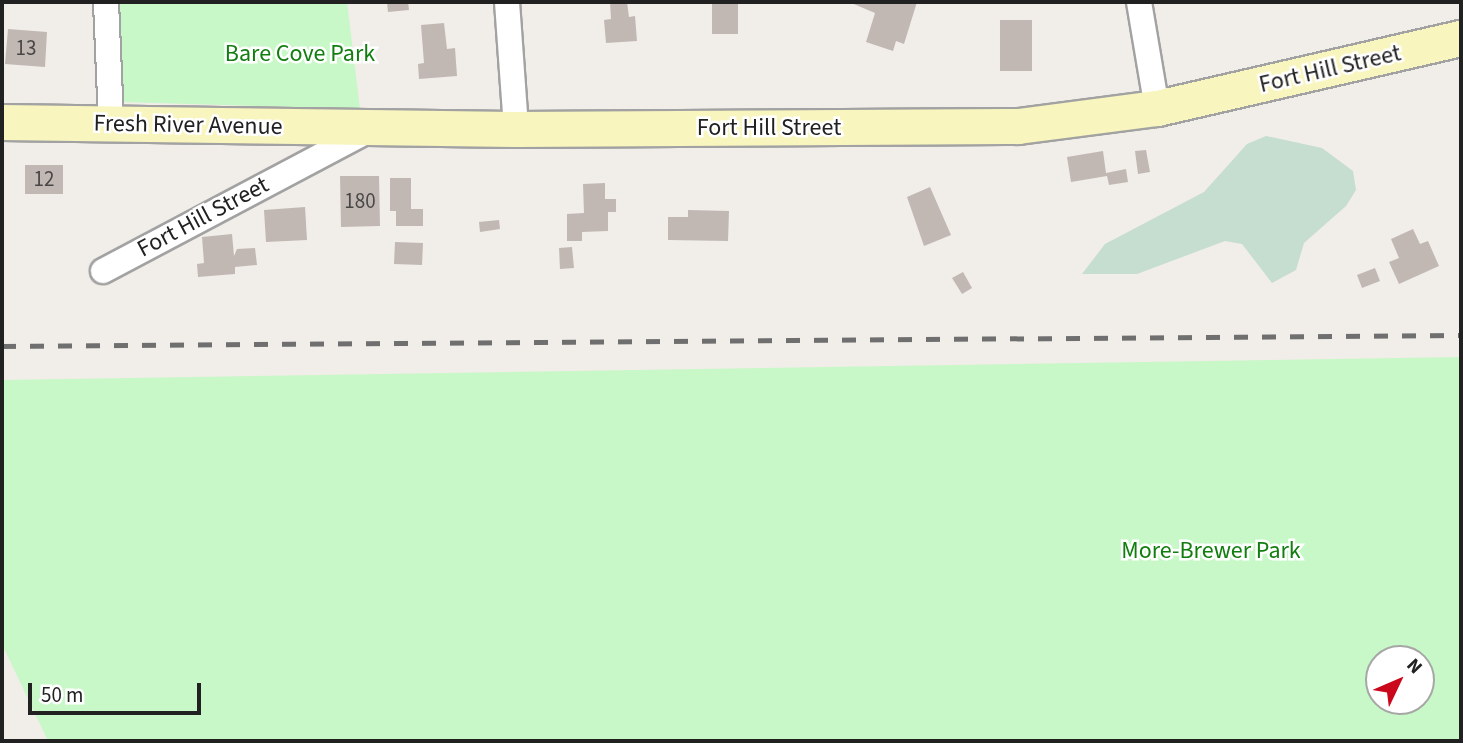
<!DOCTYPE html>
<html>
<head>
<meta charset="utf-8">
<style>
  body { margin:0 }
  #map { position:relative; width:1463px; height:743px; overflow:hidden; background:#f1ede8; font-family:"Source Sans 3",sans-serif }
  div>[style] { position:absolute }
  .wetland>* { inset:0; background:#c5ded0 }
  .park>* { inset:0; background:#c8f8c7 }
  .building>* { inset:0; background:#c1b8b4 }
  .roads { filter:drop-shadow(2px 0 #a2a2a2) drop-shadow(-2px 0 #a2a2a2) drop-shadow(0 2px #a2a2a2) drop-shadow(0 -2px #a2a2a2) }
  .street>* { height:24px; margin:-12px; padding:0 12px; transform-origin:12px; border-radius:12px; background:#fff }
  .secondary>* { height:35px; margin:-17.5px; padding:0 17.5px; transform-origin:17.5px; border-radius:17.5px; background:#f8f5bf }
  .rail>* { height:5px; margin-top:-2.5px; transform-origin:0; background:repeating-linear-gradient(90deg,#6f6f6f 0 14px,transparent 0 28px) }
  span { translate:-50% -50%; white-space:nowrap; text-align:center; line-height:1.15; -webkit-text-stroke:5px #fff; paint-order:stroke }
  .number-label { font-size:21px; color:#494746 }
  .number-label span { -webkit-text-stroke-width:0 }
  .park-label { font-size:24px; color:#127e10 }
  .street-label { font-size:24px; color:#212121 }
  .frame { position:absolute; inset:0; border:4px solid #212121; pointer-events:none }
  .north { position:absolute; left:1365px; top:645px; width:70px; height:70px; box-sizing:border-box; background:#fff; border:2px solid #a6a6a6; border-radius:50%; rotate:46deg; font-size:19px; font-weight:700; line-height:28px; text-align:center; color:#212121 }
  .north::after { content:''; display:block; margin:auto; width:24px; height:32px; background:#ca071b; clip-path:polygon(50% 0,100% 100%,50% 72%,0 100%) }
  .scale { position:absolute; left:28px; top:683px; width:173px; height:32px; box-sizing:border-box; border:4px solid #212121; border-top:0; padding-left:9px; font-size:21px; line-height:24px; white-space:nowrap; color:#212121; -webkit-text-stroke:5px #fff; paint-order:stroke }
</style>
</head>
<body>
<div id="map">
  <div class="wetland">
    <i style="clip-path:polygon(1266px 136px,1322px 148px,1353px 171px,1356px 190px,1346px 206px,1304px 243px,1296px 270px,1272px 283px,1242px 244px,1225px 241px,1137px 274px,1082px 274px,1105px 244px,1204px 192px,1247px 144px)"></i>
  </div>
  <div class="park">
    <i style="clip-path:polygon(116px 2px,347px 2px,360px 109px,122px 102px)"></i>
    <i style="clip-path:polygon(evenodd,1461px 357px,1461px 741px,48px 741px,2px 644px,2px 380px,1461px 357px,1379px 659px,1421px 659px,1421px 701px,1379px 701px,1379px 659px)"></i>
  </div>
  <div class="building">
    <i style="clip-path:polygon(387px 2px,408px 2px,409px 10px,388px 12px)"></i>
    <i style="clip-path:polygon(610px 2px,627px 2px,629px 17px,635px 16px,637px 41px,606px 43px,604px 20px,611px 19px)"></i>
    <i style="clip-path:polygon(712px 2px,738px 2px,738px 34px,712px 34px)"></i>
    <i style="clip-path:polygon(849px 2px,917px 2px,904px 44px,896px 41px,893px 51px,866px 42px,875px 13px)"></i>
    <i style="clip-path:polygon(1000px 20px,1032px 20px,1032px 71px,1000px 71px)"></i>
    <i style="clip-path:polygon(444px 23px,447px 49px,455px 48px,457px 76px,419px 79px,418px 64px,424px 63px,421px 25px)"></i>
    <i style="clip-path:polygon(8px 29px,47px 32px,45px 67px,5px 64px)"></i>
    <i style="clip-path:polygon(1146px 150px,1150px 172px,1138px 174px,1135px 151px)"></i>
    <i style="clip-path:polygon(1103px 151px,1106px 173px,1126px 169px,1128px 182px,1109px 185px,1107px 176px,1071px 182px,1067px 157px)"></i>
    <i style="clip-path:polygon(25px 165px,63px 165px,63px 194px,25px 194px)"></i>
    <i style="clip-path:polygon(340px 176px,379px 176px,380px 226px,341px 227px)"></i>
    <i style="clip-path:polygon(390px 178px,411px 178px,411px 209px,423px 209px,423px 226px,396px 226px,396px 211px,390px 211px)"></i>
    <i style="clip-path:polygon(605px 183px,605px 199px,616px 199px,616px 212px,608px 212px,608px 231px,582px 232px,582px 241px,567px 241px,567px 214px,584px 213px,583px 184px)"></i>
    <i style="clip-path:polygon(930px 187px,951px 235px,924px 246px,907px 197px)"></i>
    <i style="clip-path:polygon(305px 207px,307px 240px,266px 242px,264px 210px)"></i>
    <i style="clip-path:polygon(688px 210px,729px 211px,728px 241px,668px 240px,668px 217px,688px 217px)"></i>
    <i style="clip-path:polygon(499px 220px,500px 229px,480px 232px,479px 222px)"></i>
    <i style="clip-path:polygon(1413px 229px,1420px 244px,1428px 241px,1439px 266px,1399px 284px,1389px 262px,1399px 258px,1391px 239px)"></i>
    <i style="clip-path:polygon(232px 234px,234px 256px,237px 249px,255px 248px,257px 265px,235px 267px,235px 274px,198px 277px,197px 264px,204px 263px,202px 237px)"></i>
    <i style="clip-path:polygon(395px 242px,423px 243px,422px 265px,394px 264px)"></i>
    <i style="clip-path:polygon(572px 247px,574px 268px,560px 269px,559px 248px)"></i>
    <i style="clip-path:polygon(1375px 268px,1380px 281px,1362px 288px,1357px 275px)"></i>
    <i style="clip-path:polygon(963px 272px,972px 288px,962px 294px,952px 278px)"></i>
  </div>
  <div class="roads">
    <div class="street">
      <i style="left:106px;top:2px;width:121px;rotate:87.6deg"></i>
      <i style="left:507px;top:2px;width:127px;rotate:85.9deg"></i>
      <i style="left:1139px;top:2px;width:108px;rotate:80.4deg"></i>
      <i style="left:103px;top:271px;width:303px;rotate:-27.9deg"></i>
    </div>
    <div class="secondary">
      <i style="left:2px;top:122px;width:514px;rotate:0.78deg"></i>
      <i style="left:516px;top:129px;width:502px;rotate:-0.34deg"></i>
      <i style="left:1018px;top:126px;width:140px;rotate:-7.4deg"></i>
      <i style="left:1157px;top:108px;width:312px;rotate:-13deg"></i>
    </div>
  </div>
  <div class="rail">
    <i style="left:2px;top:346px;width:1459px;rotate:-0.43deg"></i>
  </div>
  <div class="number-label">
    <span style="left:26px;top:48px">13</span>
    <span style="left:44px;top:179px">12</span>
    <span style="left:360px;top:201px">180</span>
  </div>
  <div class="park-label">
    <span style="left:300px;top:54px">Bare Cove Park</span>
    <span style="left:1211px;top:551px">More-Brewer Park</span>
  </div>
  <div class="street-label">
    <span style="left:1330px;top:69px;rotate:-13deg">Fort Hill Street</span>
    <span style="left:188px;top:125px;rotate:1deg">Fresh River Avenue</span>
    <span style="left:769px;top:128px">Fort Hill Street</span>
    <span style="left:203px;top:217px;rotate:-28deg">Fort Hill Street</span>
  </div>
  <div class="frame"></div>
  <div class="north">N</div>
  <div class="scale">50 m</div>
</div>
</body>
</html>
